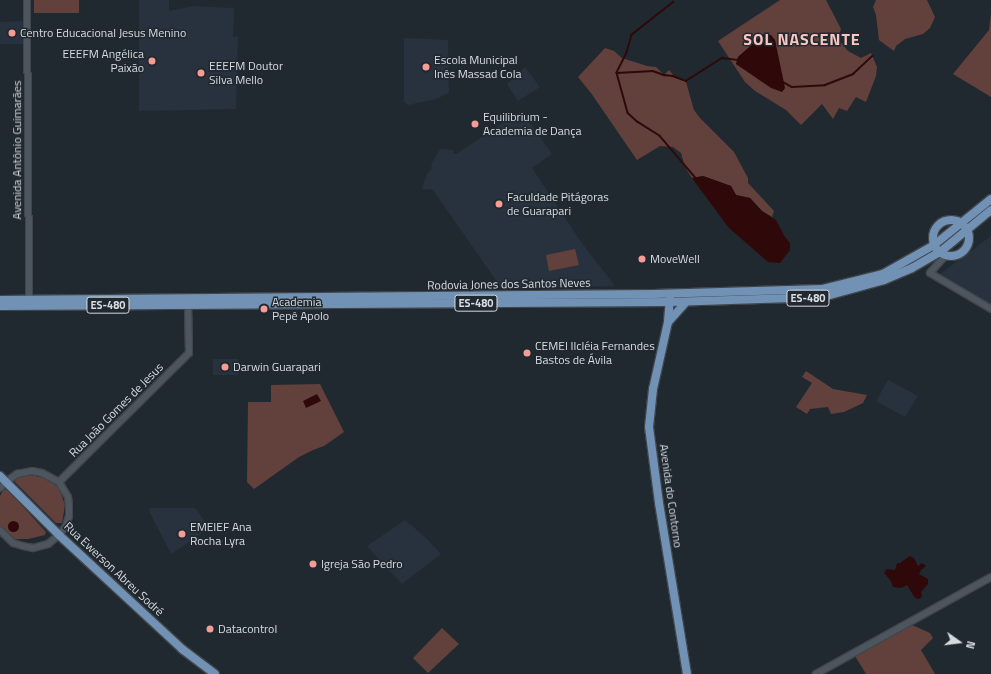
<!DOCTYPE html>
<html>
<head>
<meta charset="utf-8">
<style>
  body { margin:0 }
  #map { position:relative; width:991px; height:674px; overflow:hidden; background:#212930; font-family:"Titillium Web",sans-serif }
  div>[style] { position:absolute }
  .built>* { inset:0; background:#27323e }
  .green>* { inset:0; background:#62403c }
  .water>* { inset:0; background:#2f0909 }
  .round { border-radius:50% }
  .stream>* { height:1.5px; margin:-0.75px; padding:0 0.75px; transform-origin:0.75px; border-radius:0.75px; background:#2f0909 }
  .roads { filter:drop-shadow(1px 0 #40464c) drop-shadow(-1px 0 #40464c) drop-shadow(0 1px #40464c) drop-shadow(0 -1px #40464c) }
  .minor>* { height:6px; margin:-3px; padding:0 3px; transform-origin:3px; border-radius:3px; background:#4d555e }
  .major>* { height:8px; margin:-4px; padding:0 4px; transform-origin:4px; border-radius:4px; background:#7192b4 }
  .major>.ring { margin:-4px; padding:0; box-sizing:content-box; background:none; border:8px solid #7192b4; border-radius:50% }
  .dots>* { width:11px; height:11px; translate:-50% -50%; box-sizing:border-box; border:2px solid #212930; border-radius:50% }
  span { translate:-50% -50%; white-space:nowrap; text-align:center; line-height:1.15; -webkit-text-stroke:3px #212930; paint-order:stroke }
  .shield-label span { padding:1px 3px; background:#212930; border:1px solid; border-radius:3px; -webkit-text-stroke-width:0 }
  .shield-label { font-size:11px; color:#d7dbe0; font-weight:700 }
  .poi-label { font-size:12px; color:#d7dbe0 }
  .left { translate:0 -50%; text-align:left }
  .right { translate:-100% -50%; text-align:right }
  .street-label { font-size:12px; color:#d7dbe0 }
  .district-label { font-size:16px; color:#f9c5c0; font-weight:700; letter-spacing:1px }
  .north { position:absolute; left:939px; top:622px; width:40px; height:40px; -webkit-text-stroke:3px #212930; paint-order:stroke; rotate:104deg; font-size:11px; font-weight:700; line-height:16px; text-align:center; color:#d7dbe0 }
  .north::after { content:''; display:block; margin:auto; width:14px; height:18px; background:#d7dbe0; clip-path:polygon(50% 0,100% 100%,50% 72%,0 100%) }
</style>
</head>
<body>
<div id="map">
  <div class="built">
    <i style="clip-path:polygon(139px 0,169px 0,169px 11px,194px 6px,234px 8px,233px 37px,238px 36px,236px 109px,139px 111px)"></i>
    <i style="clip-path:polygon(24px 21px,24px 44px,0 44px,0 22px)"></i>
    <i style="clip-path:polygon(404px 38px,448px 40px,449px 93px,436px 99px,408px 105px,404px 102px)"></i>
    <i style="clip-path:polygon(525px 67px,540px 87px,518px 101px,507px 84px)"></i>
    <i style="clip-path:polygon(519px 112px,522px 112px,552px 154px,532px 168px,581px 242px,615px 286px,502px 289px,433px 190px,422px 189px,427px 173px,431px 170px,432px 163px,440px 149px,453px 150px,454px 154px,458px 153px)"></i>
    <i style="clip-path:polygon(991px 236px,991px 311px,935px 278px)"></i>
    <i style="clip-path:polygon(213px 359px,238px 359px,238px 375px,213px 375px)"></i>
    <i style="clip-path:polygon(888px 380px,918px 396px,905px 417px,876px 401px)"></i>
    <i style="clip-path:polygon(150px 508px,195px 508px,210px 528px,171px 554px,149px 511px)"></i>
    <i style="clip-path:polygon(405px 520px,425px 537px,441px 554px,402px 584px,367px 546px)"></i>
  </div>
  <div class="green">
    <i style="clip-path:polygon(34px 0,79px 0,79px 13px,34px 13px)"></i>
    <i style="clip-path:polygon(evenodd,780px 0,826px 0,841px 29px,838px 39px,848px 51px,861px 58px,871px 53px,877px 67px,876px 76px,866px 102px,856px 97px,847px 111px,839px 108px,833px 119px,822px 104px,801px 125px,786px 110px,755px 91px,745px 82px,718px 41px,780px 0,764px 34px,775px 40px,776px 50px,753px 74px,736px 64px,738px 57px,764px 34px)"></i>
    <i style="clip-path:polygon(876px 0,927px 0,935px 17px,930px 28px,923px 34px,905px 39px,896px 46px,894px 51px,879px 40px,876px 15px,873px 7px)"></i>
    <i style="clip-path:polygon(991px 14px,991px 97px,953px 74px,989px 30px)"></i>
    <i style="clip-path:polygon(605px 48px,614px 51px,622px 58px,647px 66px,656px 67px,664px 75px,669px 70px,675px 77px,686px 82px,694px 110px,700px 118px,734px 152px,748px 178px,748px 183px,774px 211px,772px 217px,762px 211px,750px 198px,736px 195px,731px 186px,703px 176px,692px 178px,685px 167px,681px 153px,673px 147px,660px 146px,637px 160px,591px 93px,578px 77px)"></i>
    <i style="clip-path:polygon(575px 249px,579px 265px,549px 271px,546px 255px)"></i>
    <i style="clip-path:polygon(806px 371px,833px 389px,867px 395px,863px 403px,844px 412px,831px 414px,828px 407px,810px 409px,807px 414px,796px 407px,812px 383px,802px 377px)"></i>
    <i style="clip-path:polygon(320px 384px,344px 432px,324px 446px,313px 450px,299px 457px,254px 489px,247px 482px,248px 402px,271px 402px,271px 385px)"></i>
    <i style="clip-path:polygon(29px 475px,46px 478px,59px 488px,65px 505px,62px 523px,56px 523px,15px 482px,16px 478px)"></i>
    <i style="clip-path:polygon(4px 489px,8px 490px,46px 532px,45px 535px,28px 539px,15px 539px,10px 538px,0 528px,0 496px)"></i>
    <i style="clip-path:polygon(910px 624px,930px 633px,933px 638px,921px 650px,935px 674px,866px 674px,855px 656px)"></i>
    <i style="clip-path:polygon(442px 628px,459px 644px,428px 673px,413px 658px)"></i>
  </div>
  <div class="water">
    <i style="clip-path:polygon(764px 34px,771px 35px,775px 40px,785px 88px,782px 92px,771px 88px,736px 64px,738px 57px)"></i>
    <i style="clip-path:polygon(703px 176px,731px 186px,736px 195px,750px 198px,762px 211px,776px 220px,785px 237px,790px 243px,790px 250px,780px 263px,768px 262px,728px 227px,692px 178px)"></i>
    <i style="clip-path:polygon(317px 394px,321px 401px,306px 408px,303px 401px)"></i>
    <i class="round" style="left:7.5px;top:520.5px;width:11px;height:11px"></i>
    <i style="clip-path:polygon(910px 556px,914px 558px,918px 566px,922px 563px,926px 566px,921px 570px,919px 574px,928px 579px,928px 584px,921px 592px,922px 597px,919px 599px,915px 598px,907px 585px,901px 588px,893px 587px,891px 581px,884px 573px,887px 569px,895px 570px,897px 563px,901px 563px,901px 562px)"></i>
  </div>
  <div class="stream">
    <i style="left:674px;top:2px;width:53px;rotate:141.8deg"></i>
    <i style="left:632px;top:35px;width:19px;rotate:106deg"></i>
    <i style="left:627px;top:53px;width:22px;rotate:117deg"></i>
    <i style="left:617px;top:73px;width:41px;rotate:74.6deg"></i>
    <i style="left:628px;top:113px;width:13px;rotate:42deg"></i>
    <i style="left:638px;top:122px;width:26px;rotate:32deg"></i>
    <i style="left:660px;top:136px;width:55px;rotate:49.4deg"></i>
    <i style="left:617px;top:73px;width:36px;rotate:-3deg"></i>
    <i style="left:653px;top:71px;width:12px;rotate:20deg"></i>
    <i style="left:664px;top:75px;width:9px;rotate:6deg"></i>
    <i style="left:673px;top:76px;width:14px;rotate:21deg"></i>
    <i style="left:686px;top:81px;width:43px;rotate:-32.6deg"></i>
    <i style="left:722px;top:58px;width:17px;rotate:7deg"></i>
    <i style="left:783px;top:82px;width:10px;rotate:29deg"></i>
    <i style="left:792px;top:87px;width:33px;rotate:-3deg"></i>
    <i style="left:825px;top:85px;width:30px;rotate:-21deg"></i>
    <i style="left:853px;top:74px;width:26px;rotate:-43deg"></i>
  </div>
  <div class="roads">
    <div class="minor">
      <i style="left:27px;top:0;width:302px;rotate:89.6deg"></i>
      <i style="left:946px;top:255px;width:24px;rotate:132deg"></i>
      <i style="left:930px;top:273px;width:71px;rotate:30.5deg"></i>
      <i style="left:59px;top:482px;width:183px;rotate:-44.8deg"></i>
      <i style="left:189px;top:353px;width:51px;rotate:-91.1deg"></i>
      <i style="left:0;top:488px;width:8px;rotate:-45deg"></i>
      <i style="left:6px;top:482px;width:14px;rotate:-36deg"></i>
      <i style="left:17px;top:474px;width:15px;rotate:-11deg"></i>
      <i style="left:32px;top:471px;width:10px;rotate:11deg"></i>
      <i style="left:42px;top:473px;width:19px;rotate:28deg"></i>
      <i style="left:59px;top:482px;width:17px;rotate:59deg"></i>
      <i style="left:68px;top:497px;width:8px;rotate:83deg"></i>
      <i style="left:69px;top:505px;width:11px;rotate:90deg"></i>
      <i style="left:69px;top:516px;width:10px;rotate:107deg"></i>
      <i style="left:66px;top:526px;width:11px;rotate:128deg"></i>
      <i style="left:59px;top:535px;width:14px;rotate:141deg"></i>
      <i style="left:48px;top:544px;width:16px;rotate:165deg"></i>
      <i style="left:33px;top:548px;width:10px;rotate:-169deg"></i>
      <i style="left:23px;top:546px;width:10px;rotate:-163deg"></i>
      <i style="left:13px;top:543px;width:18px;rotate:-135deg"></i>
      <i style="left:816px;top:674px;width:200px;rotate:-29deg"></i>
    </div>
    <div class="major">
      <i class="ring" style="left:933px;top:220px;width:28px;height:28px"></i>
      <i style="left:670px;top:298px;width:24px;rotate:95deg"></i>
      <i style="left:668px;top:322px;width:69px;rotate:102.6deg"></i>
      <i style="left:653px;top:389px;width:38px;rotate:96deg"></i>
      <i style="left:649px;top:427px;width:77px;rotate:82.5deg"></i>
      <i style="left:659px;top:503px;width:173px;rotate:80.7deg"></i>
      <i style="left:0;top:300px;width:654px;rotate:-0.53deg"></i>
      <i style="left:654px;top:294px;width:169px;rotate:-1.7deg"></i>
      <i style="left:823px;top:289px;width:62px;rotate:-14deg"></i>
      <i style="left:883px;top:274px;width:59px;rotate:-29.6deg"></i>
      <i style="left:934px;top:245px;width:73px;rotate:-38.9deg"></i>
      <i style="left:0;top:306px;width:670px;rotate:-0.34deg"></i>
      <i style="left:670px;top:302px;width:153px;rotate:-1.9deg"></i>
      <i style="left:823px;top:297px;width:63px;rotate:-15.6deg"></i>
      <i style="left:884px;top:280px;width:30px;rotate:-23deg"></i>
      <i style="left:912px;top:268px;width:32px;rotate:-30deg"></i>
      <i style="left:940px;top:252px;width:66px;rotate:-39.5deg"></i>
      <i style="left:669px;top:321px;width:25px;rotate:-48deg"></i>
      <i style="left:0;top:476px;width:83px;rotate:45deg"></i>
      <i style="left:59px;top:535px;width:168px;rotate:42.8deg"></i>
      <i style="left:182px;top:649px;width:41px;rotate:37.1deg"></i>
    </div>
  </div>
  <div class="dots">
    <i style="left:12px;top:33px;background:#f59c94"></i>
    <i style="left:152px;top:61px;background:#f59c94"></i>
    <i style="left:426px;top:67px;background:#f59c94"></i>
    <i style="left:201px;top:73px;background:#f59c94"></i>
    <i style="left:475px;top:124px;background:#f59c94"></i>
    <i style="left:499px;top:204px;background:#f59c94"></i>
    <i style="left:642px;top:259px;background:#f59c94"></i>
    <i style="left:264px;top:309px;background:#f59c94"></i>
    <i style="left:527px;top:353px;background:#f59c94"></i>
    <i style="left:225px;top:367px;background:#f59c94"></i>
    <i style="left:182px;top:534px;background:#f59c94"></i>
    <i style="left:313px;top:564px;background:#f59c94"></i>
    <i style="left:210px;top:629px;background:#f59c94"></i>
  </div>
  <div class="shield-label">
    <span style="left:808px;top:298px">ES-480</span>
    <span style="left:476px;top:303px">ES-480</span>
    <span style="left:108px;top:305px">ES-480</span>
  </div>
  <div class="poi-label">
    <span class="left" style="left:20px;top:33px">Centro Educacional Jesus Menino</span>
    <span class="right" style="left:144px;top:61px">EEEFM Angélica<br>Paixão</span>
    <span class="left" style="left:434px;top:67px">Escola Municipal<br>Inês Massad Cola</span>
    <span class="left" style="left:209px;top:73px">EEEFM Doutor<br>Silva Mello</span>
    <span class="left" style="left:483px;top:124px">Equilibrium -<br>Academia de Dança</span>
    <span class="left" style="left:507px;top:204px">Faculdade Pitágoras<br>de Guarapari</span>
    <span class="left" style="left:650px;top:259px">MoveWell</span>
    <span class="left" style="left:272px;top:309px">Academia<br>Pepê Apolo</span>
    <span class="left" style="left:535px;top:353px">CEMEI Ilcléia Fernandes<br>Bastos de Ávila</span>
    <span class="left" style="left:233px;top:367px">Darwin Guarapari</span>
    <span class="left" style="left:190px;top:534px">EMEIEF Ana<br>Rocha Lyra</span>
    <span class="left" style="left:321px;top:564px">Igreja São Pedro</span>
    <span class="left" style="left:218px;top:629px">Datacontrol</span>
  </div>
  <div class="street-label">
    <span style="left:17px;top:150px;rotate:-90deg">Avenida Antônio Guimarães</span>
    <span style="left:509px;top:284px;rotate:-1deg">Rodovia Jones dos Santos Neves</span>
    <span style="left:116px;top:410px;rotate:-45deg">Rua João Gomes de Jesus</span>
    <span style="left:671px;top:496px;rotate:82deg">Avenida do Contorno</span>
    <span style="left:114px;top:569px;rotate:43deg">Rua Ewerson Abreu Sodré</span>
  </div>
  <div class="district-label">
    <span style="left:802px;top:39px">SOL NASCENTE</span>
  </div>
  <div class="north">N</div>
</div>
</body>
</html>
